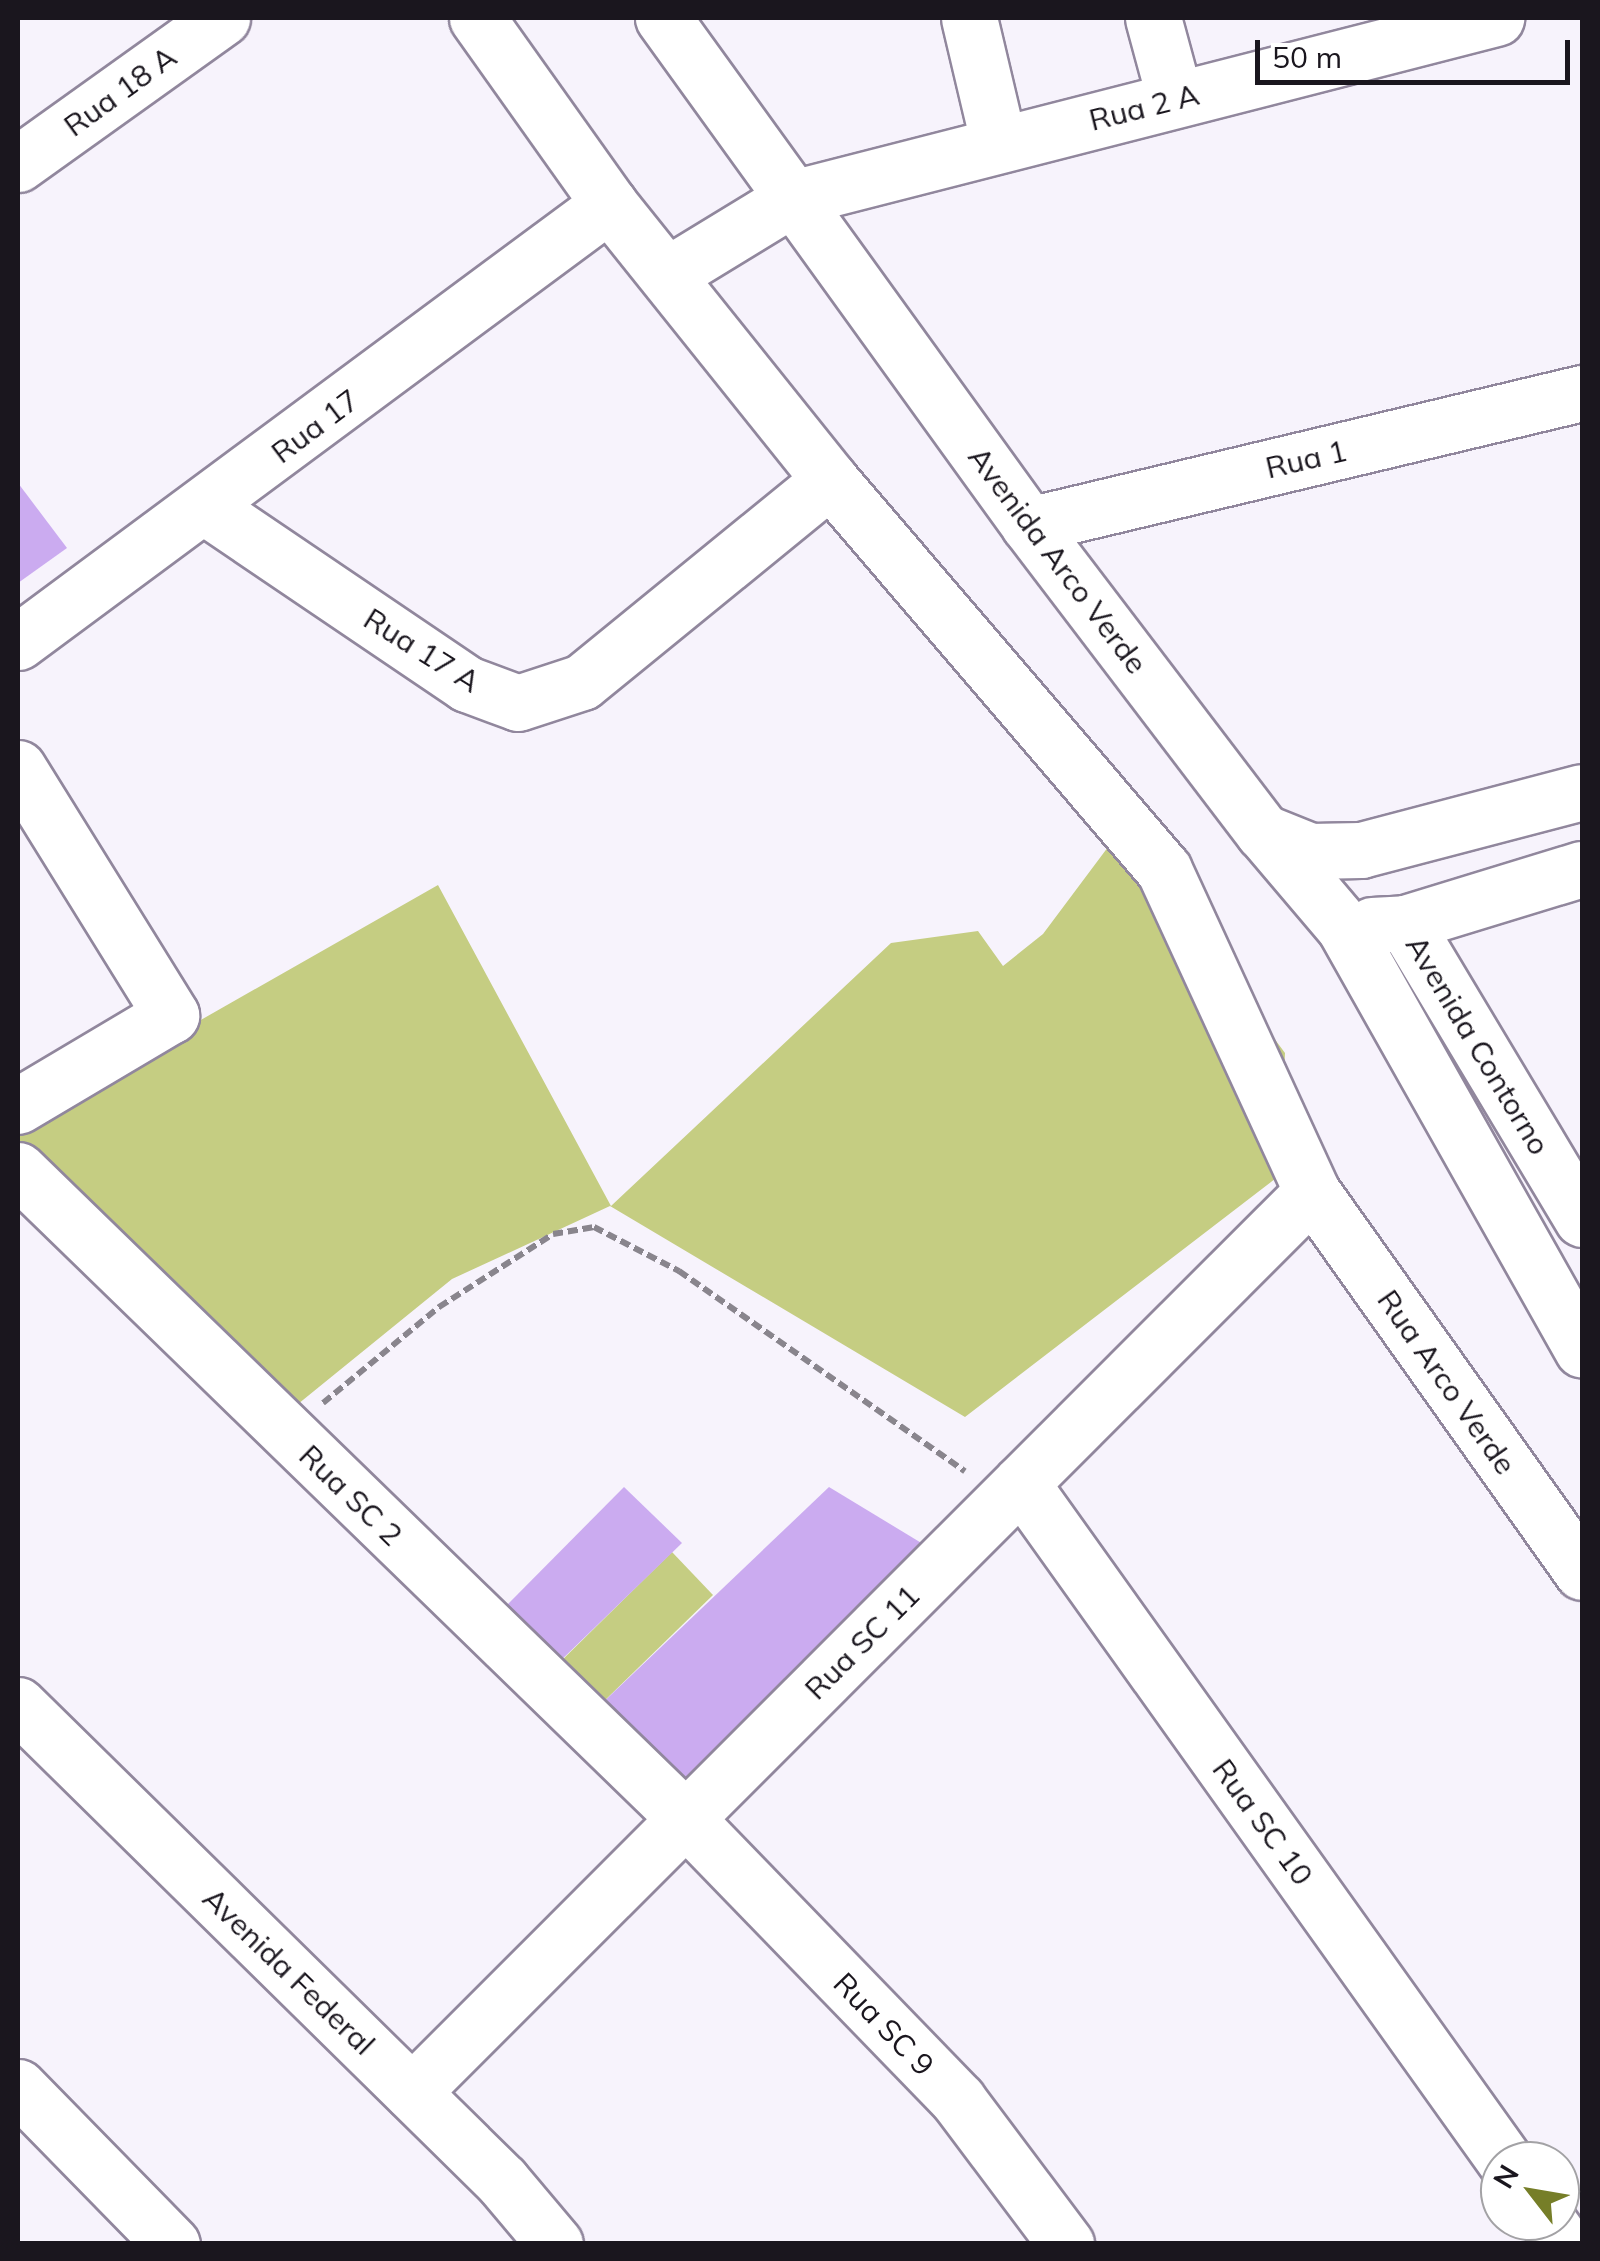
<!DOCTYPE html>
<html>
<head>
<meta charset="utf-8">
<style>
  body { margin:0 }
  #map { position:relative; width:1600px; height:2261px; overflow:hidden; background:#f7f3fc; font-family:Mulish,sans-serif }
  div>[style] { position:absolute }
  .green>* { inset:0; background:#c5cd82 }
  .building>* { inset:0; background:#cbabf0 }
  .path>* { height:6px; margin-top:-3px; transform-origin:0; background:repeating-linear-gradient(90deg,#89858d 0 10px,transparent 0 15px) }
  .roads { filter:drop-shadow(2px 0 #91879d) drop-shadow(-2px 0 #91879d) drop-shadow(0 2px #91879d) drop-shadow(0 -2px #91879d) }
  .minor>* { height:55px; margin:-27.5px; padding:0 27.5px; transform-origin:27.5px; border-radius:27.5px; background:#fff }
  span { translate:-50% -50%; white-space:nowrap; text-align:center; line-height:1.15; -webkit-text-stroke:8px #fff; paint-order:stroke }
  .street-label { font-size:30px; color:#1a161e }
  .frame { position:absolute; inset:0; border:20px solid #1a161e; pointer-events:none }
  .north { position:absolute; left:1480px; top:2141px; width:100px; height:100px; box-sizing:border-box; background:#fff; border:2px solid #a3a2a5; border-radius:50%; rotate:301deg; font-size:28px; font-weight:700; line-height:40px; text-align:center; color:#1a161e }
  .north::after { content:''; display:block; margin:auto; width:35px; height:45px; background:#767e28; clip-path:polygon(50% 0,100% 100%,50% 72%,0 100%) }
  .scale { position:absolute; left:1255px; top:40px; width:315px; height:45px; box-sizing:border-box; border:5px solid #1a161e; border-top:0; padding-left:12px; font-size:30px; line-height:35px; white-space:nowrap; color:#1a161e; -webkit-text-stroke:8px #fff; paint-order:stroke }
</style>
</head>
<body>
<div id="map">
  <div class="green">
    <i style="clip-path:polygon(1120px 831px,1285px 1053px,1280px 1175px,965px 1417px,610px 1206px,452px 1279px,282px 1417px,18px 1147px,18px 1124px,438px 885px,611px 1206px,891px 943px,978px 931px,1003px 966px,1043px 934px)"></i>
    <i style="clip-path:polygon(672px 1552px,713px 1595px,596px 1709px,555px 1667px)"></i>
  </div>
  <div class="building">
    <i style="clip-path:polygon(18px 483px,67px 548px,18px 583px)"></i>
    <i style="clip-path:polygon(624px 1487px,682px 1543px,554px 1667px,501px 1611px)"></i>
    <i style="clip-path:polygon(829px 1487px,928px 1547px,678px 1797px,596px 1709px)"></i>
  </div>
  <div class="path">
    <i style="left:323px;top:1403px;width:151px;rotate:-39.6deg"></i>
    <i style="left:439px;top:1307px;width:135px;rotate:-32.6deg"></i>
    <i style="left:553px;top:1234px;width:42px;rotate:-9.7deg"></i>
    <i style="left:594px;top:1227px;width:96px;rotate:27.4deg"></i>
    <i style="left:679px;top:1271px;width:349px;rotate:35deg"></i>
  </div>
  <div class="roads">
    <div class="minor">
      <i style="left:477px;top:18px;width:228px;rotate:54.6deg"></i>
      <i style="left:609px;top:204px;width:354px;rotate:51.3deg"></i>
      <i style="left:830px;top:480px;width:513px;rotate:49.42deg"></i>
      <i style="left:1164px;top:870px;width:354px;rotate:65.3deg"></i>
      <i style="left:1312px;top:1192px;width:466px;rotate:54.6deg"></i>
      <i style="left:663px;top:18px;width:625px;rotate:54.17deg"></i>
      <i style="left:1029px;top:525px;width:386px;rotate:52.7deg"></i>
      <i style="left:1263px;top:832px;width:51px;rotate:22deg"></i>
      <i style="left:1310px;top:851px;width:51px;rotate:-1.1deg"></i>
      <i style="left:1361px;top:850px;width:228px;rotate:-14.7deg"></i>
      <i style="left:969px;top:18px;width:130px;rotate:76.7deg"></i>
      <i style="left:1153px;top:18px;width:84px;rotate:74.8deg"></i>
      <i style="left:18px;top:164px;width:251px;rotate:-35.6deg"></i>
      <i style="left:667px;top:275px;width:148px;rotate:-31.4deg"></i>
      <i style="left:793px;top:198px;width:726px;rotate:-14.36deg"></i>
      <i style="left:207px;top:508px;width:314px;rotate:34.1deg"></i>
      <i style="left:467px;top:684px;width:54px;rotate:20.4deg"></i>
      <i style="left:518px;top:703px;width:67px;rotate:-18.2deg"></i>
      <i style="left:582px;top:682px;width:320px;rotate:-39.2deg"></i>
      <i style="left:1029px;top:525px;width:569px;rotate:-13.43deg"></i>
      <i style="left:18px;top:642px;width:736px;rotate:-36.54deg"></i>
      <i style="left:18px;top:768px;width:291px;rotate:58.2deg"></i>
      <i style="left:171px;top:1015px;width:178px;rotate:149.3deg"></i>
      <i style="left:1265px;top:834px;width:122px;rotate:49.7deg"></i>
      <i style="left:1344px;top:927px;width:485px;rotate:60.6deg"></i>
      <i style="left:1405px;top:923px;width:345px;rotate:59.1deg"></i>
      <i style="left:1372px;top:925px;width:33px;rotate:-3deg"></i>
      <i style="left:1405px;top:923px;width:185px;rotate:-17deg"></i>
      <i style="left:18px;top:1170px;width:931px;rotate:44.17deg"></i>
      <i style="left:686px;top:1819px;width:391px;rotate:45.9deg"></i>
      <i style="left:958px;top:2100px;width:180px;rotate:53.1deg"></i>
      <i style="left:1021px;top:1483px;width:833px;rotate:54.48deg"></i>
      <i style="left:18px;top:1705px;width:679px;rotate:44.52deg"></i>
      <i style="left:502px;top:2181px;width:82px;rotate:49.9deg"></i>
      <i style="left:18px;top:2087px;width:220px;rotate:45.6deg"></i>
      <i style="left:412px;top:2092px;width:1273px;rotate:-45deg"></i>
      <i style="left:1548px;top:2221px;width:28px;rotate:55deg"></i>
    </div>
  </div>
  <div class="street-label">
    <span style="left:120px;top:91px;rotate:-36deg">Rua 18 A</span>
    <span style="left:1144px;top:107px;rotate:-14deg">Rua 2 A</span>
    <span style="left:315px;top:426px;rotate:-37deg">Rua 17</span>
    <span style="left:1306px;top:459px;rotate:-13deg">Rua 1</span>
    <span style="left:1058px;top:560px;rotate:53deg">Avenida Arco Verde</span>
    <span style="left:422px;top:650px;rotate:32deg">Rua 17 A</span>
    <span style="left:1478px;top:1045px;rotate:59deg">Avenida Contorno</span>
    <span style="left:1447px;top:1382px;rotate:55deg">Rua Arco Verde</span>
    <span style="left:351px;top:1495px;rotate:44deg">Rua SC 2</span>
    <span style="left:862px;top:1642px;rotate:-45deg">Rua SC 11</span>
    <span style="left:1263px;top:1822px;rotate:54deg">Rua SC 10</span>
    <span style="left:289px;top:1971px;rotate:44deg">Avenida Federal</span>
    <span style="left:884px;top:2024px;rotate:46deg">Rua SC 9</span>
  </div>
  <div class="frame"></div>
  <div class="north">N</div>
  <div class="scale">50 m</div>
</div>
</body>
</html>
